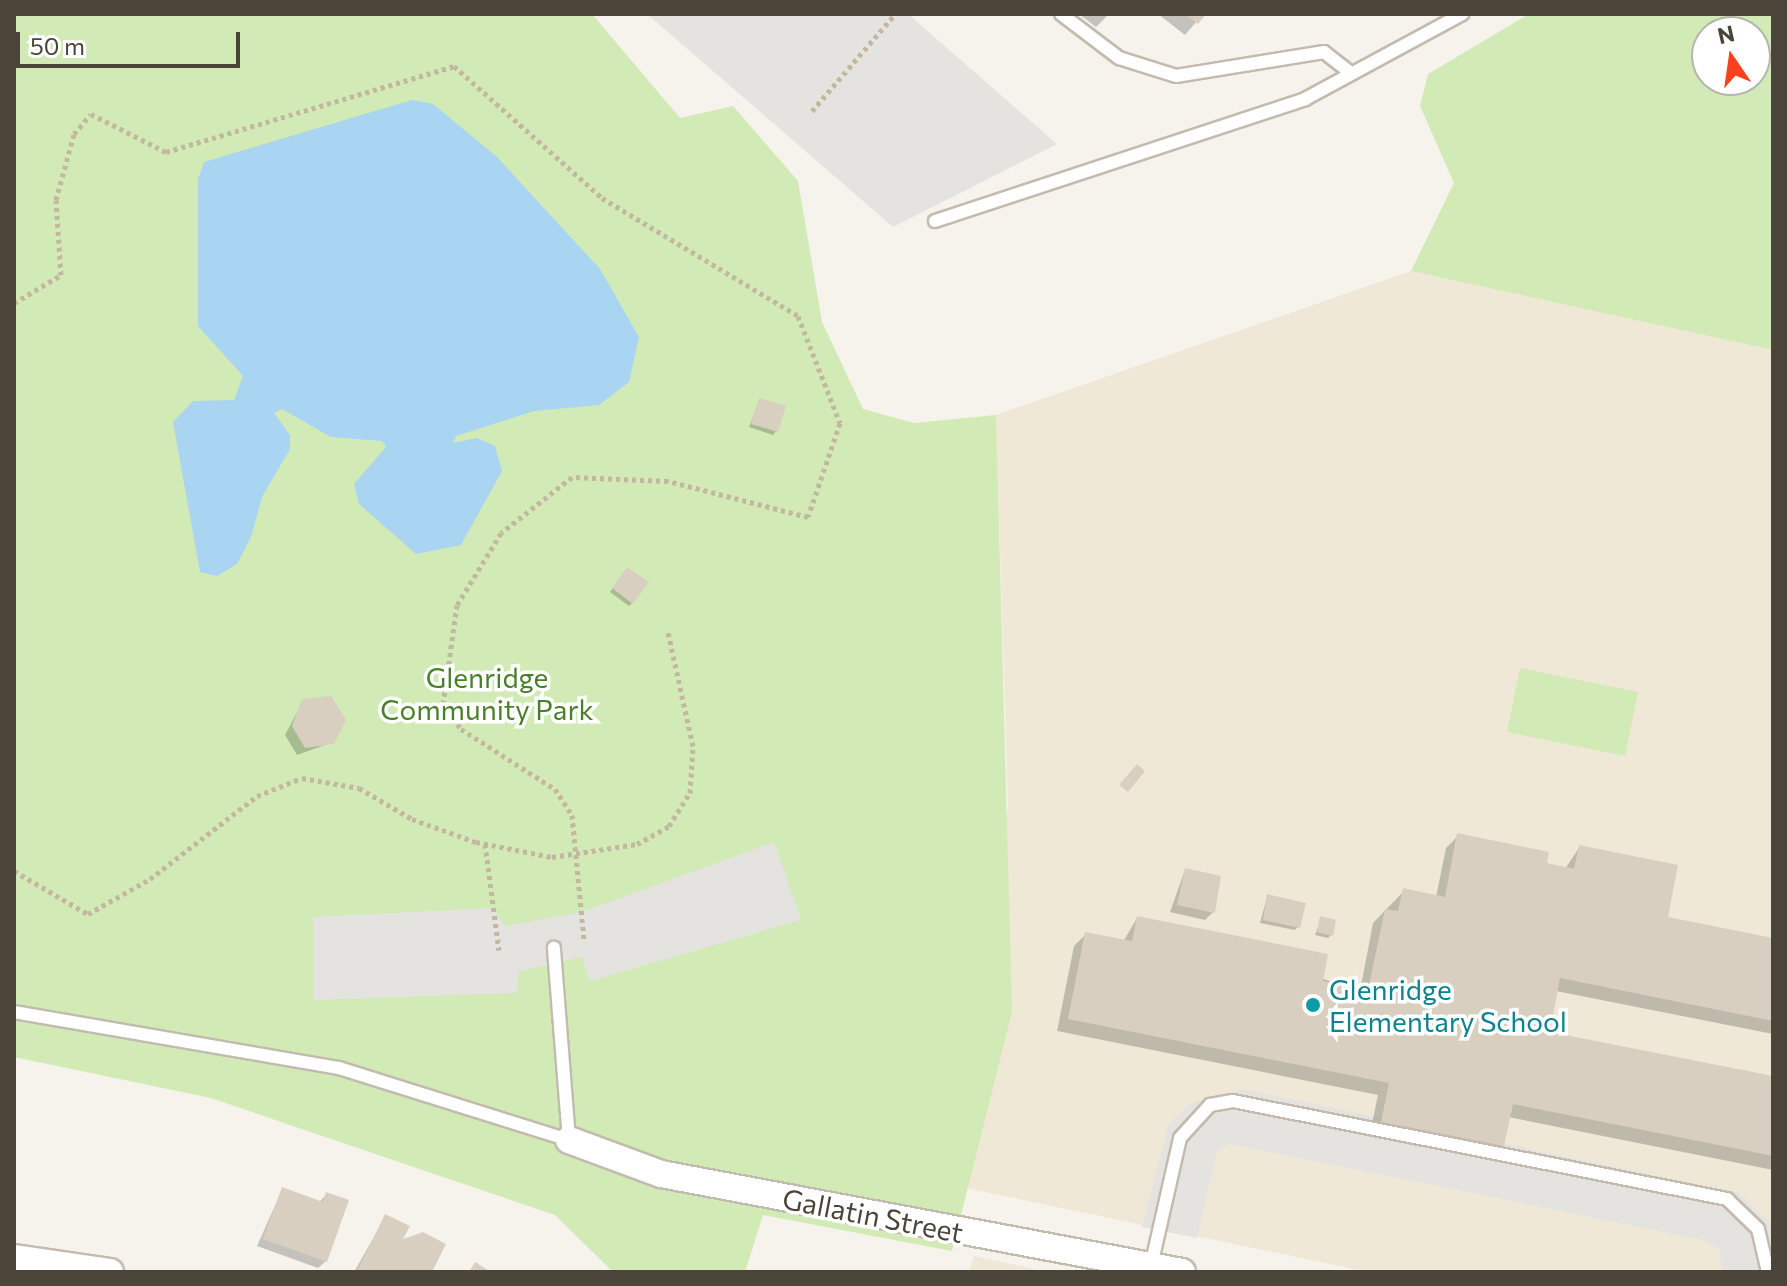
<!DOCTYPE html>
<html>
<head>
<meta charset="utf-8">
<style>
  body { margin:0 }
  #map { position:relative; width:1787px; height:1286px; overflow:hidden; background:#f6f3ec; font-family:Commissioner,sans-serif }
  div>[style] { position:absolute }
  .education>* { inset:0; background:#efe8d6 }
  .green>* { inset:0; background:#d2eab5 }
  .parking>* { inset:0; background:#e5e3e0 }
  .water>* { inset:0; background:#a9d4f2 }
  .shadow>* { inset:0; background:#0003 }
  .building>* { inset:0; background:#d8cfc1 }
  .path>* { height:5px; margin-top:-2.5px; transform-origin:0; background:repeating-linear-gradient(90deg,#c4b79f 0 4px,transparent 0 8px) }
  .roads { filter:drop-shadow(2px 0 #c2bbae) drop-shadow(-2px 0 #c2bbae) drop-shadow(0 2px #c2bbae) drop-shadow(0 -2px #c2bbae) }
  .service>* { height:12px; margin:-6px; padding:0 6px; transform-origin:6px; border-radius:6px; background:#fff }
  .minor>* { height:26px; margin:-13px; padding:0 13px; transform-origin:13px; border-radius:13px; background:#fff }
  .dots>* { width:22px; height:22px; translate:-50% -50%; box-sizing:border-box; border:4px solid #fff; border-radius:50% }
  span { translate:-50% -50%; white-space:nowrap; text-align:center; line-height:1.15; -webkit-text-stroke:7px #fff; paint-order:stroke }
  .park-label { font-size:28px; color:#4a7f2a }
  .culture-label { font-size:28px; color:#0d838f }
  .left { translate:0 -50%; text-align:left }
  .street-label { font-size:28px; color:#4b4439 }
  .frame { position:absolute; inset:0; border:16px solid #4b4439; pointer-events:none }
  .north { position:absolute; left:1691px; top:16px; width:80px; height:80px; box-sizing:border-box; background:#fff; border:2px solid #b7b4b0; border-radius:50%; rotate:347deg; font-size:22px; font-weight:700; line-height:32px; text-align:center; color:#4b4439 }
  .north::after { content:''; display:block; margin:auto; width:28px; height:36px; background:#fc3f1d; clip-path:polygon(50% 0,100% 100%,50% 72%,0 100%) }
  .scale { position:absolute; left:16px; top:32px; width:224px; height:36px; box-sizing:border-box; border:4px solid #4b4439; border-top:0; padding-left:10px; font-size:24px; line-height:28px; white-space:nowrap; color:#4b4439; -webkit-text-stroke:6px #fff; paint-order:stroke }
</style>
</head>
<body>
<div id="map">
  <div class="education">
    <i style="clip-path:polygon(1411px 271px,1773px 350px,1773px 1272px,1368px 1272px,966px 1188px,1008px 807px,996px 415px)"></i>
    <i style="clip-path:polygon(974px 1256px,1048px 1272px,969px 1272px)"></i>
  </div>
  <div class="green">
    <i style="clip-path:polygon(14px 14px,592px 14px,680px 118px,733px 106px,798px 181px,822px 322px,863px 409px,914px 423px,996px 415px,1012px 1011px,952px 1251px,763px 1215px,745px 1272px,613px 1272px,555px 1215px,211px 1098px,14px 1057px)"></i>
    <i style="clip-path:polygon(evenodd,1529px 14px,1773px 14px,1773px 350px,1411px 271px,1454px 183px,1420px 106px,1428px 74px,1529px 14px,1707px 32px,1755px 32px,1755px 80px,1707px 80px,1707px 32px)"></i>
    <i style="clip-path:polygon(1520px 668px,1638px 692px,1625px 756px,1507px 732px)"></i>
  </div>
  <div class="parking">
    <i style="clip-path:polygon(647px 14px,908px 14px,1057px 144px,893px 227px)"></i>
    <i style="clip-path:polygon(774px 842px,801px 920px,590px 981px,582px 957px,519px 971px,517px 993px,313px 1000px,313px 917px,493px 908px,505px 926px,582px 912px)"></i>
    <i style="clip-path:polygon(1243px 1089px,1739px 1193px,1773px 1225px,1773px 1272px,1722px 1272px,1719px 1249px,1703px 1240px,1230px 1144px,1217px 1151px,1197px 1238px,1142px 1227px,1168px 1126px,1189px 1104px)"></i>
  </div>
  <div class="water">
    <i style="clip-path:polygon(412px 100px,433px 104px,497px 157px,600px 269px,639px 337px,629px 382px,599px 405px,534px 411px,456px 436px,453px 443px,477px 438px,495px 446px,502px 471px,461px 545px,416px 554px,359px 504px,354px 484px,386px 447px,382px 441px,331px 437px,282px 409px,274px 413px,290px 435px,290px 449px,262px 497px,251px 537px,237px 564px,217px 576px,200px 572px,173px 422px,193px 401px,234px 400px,243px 376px,198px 326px,198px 179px,204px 162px)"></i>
  </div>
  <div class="shadow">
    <i style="clip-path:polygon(1079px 14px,1109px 14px,1096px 27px)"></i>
    <i style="clip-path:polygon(1158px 14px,1203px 14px,1185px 35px)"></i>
    <i style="clip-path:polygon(760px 400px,776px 431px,773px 435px,749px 427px)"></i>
    <i style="clip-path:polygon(624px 573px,632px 603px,629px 606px,610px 592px)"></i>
    <i style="clip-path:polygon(303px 701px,333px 742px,297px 755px,285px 735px)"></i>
    <i style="clip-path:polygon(1458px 836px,1565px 869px,1579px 848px,1665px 919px,1773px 940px,1773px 1034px,1556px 991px,1548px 1033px,1773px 1078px,1773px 1170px,1508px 1117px,1502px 1145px,1490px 1157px,1370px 1133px,1378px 1095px,1057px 1031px,1074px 946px,1086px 934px,1123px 942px,1137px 918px,1360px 991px,1373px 923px,1404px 891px,1436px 897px,1446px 848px)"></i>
    <i style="clip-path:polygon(1185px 870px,1213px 912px,1205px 920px,1170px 912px)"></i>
    <i style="clip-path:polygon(1267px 897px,1298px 927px,1295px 930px,1260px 923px)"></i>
    <i style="clip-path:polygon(1321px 919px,1331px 935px,1328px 938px,1315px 935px)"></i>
    <i style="clip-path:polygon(282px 1190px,318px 1203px,327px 1194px,326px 1261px,318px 1268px,257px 1246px)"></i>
    <i style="clip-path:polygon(386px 1216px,399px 1243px,430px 1272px,354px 1272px)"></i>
  </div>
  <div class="building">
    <i style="clip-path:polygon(1185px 14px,1206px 14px,1198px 24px)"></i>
    <i style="clip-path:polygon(759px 398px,786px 406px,778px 432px,751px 424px)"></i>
    <i style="clip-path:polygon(627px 567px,649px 582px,633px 604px,612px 588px)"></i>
    <i style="clip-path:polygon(331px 696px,346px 720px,334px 744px,305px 748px,292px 726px,302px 699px)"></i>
    <i style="clip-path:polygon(1137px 764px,1145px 771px,1128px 792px,1119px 785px)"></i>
    <i style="clip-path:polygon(1457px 833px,1549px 852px,1547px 863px,1574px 869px,1579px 845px,1678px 865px,1668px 917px,1773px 938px,1773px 1021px,1560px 978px,1550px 1032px,1773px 1076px,1773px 1156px,1513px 1104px,1504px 1146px,1381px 1122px,1389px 1083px,1068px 1019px,1085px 932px,1132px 941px,1137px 916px,1328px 954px,1323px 981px,1368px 990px,1385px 909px,1398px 911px,1403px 888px,1445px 897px)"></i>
    <i style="clip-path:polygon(1185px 868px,1221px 876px,1215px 913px,1177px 905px)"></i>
    <i style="clip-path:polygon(1267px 894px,1306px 903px,1300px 928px,1263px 920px)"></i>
    <i style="clip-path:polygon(1320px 916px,1336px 920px,1333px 936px,1317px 932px)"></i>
    <i style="clip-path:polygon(282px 1187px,323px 1202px,326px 1192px,349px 1200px,327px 1262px,263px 1239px)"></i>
    <i style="clip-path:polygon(385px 1214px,410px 1226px,403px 1239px,423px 1232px,446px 1244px,432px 1272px,357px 1272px)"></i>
    <i style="clip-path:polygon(475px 1262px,491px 1272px,469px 1272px)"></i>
  </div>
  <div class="path">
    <i style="left:812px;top:111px;width:128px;rotate:-49.4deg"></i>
    <i style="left:14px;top:303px;width:55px;rotate:-30.8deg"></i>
    <i style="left:61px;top:275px;width:75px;rotate:-93.8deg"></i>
    <i style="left:56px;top:200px;width:68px;rotate:-74.7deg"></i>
    <i style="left:74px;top:134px;width:26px;rotate:-50deg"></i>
    <i style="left:91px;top:114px;width:84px;rotate:26.9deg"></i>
    <i style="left:166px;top:152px;width:301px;rotate:-16.6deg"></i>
    <i style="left:454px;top:66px;width:198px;rotate:41.7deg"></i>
    <i style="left:602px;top:198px;width:229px;rotate:31deg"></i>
    <i style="left:798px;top:316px;width:115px;rotate:68.6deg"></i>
    <i style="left:840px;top:423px;width:99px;rotate:108.8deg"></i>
    <i style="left:808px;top:517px;width:145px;rotate:-165.6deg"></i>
    <i style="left:668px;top:481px;width:96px;rotate:-177.6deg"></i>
    <i style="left:572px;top:477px;width:90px;rotate:141.7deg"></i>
    <i style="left:501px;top:533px;width:84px;rotate:121.4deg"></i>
    <i style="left:457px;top:605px;width:101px;rotate:98deg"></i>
    <i style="left:443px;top:705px;width:30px;rotate:53deg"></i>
    <i style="left:461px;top:729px;width:112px;rotate:32.6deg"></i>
    <i style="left:555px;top:789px;width:31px;rotate:57deg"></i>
    <i style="left:572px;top:815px;width:125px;rotate:84.5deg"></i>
    <i style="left:485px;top:844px;width:107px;rotate:82.5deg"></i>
    <i style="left:14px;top:871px;width:86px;rotate:30.2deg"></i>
    <i style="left:88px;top:914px;width:71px;rotate:-29.4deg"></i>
    <i style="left:150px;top:879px;width:135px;rotate:-37.8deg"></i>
    <i style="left:257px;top:796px;width:48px;rotate:-21.8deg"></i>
    <i style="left:302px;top:778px;width:58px;rotate:10deg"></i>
    <i style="left:359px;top:788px;width:61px;rotate:30.3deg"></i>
    <i style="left:412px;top:819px;width:68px;rotate:19.8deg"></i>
    <i style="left:476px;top:842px;width:77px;rotate:11.2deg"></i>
    <i style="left:552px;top:857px;width:86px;rotate:-8.7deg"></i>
    <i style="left:637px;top:844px;width:37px;rotate:-29deg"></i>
    <i style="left:669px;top:826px;width:39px;rotate:-58deg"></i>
    <i style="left:690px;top:793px;width:47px;rotate:-86.3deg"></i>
    <i style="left:693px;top:746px;width:117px;rotate:-102.4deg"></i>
  </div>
  <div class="roads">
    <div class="service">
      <i style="left:1061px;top:14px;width:73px;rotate:37.2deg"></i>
      <i style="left:1119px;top:58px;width:60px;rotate:17.5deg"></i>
      <i style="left:1176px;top:76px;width:150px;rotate:-9.2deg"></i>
      <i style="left:1324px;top:52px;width:34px;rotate:38deg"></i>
      <i style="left:935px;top:221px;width:390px;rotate:-18.2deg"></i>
      <i style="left:1305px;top:99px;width:179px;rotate:-28.4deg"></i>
      <i style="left:14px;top:1012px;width:330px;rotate:9.8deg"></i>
      <i style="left:339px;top:1068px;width:241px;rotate:17.4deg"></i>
      <i style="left:569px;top:1140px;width:193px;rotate:-94.5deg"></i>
      <i style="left:1151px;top:1266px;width:131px;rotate:-77.2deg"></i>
      <i style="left:1180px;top:1138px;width:45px;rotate:-47.7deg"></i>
      <i style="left:1210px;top:1105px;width:23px;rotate:-10deg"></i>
      <i style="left:1233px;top:1101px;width:504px;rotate:11.22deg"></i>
      <i style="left:1727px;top:1199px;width:43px;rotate:44.1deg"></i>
      <i style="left:1758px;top:1229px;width:44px;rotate:76.9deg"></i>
    </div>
    <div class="minor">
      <i style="left:569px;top:1140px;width:98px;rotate:20.3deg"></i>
      <i style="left:661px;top:1174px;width:530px;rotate:10.65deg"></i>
      <i style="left:14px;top:1258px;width:97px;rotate:8.3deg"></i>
    </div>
  </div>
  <div class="dots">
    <i style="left:1313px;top:1005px;background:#0f9aa8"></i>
  </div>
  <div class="park-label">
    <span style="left:487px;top:693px">Glenridge<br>Community Park</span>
  </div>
  <div class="culture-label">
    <span class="left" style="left:1329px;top:1005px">Glenridge<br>Elementary School</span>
  </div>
  <div class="street-label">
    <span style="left:873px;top:1215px;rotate:11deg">Gallatin Street</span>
  </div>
  <div class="frame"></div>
  <div class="north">N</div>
  <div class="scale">50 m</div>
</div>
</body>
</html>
